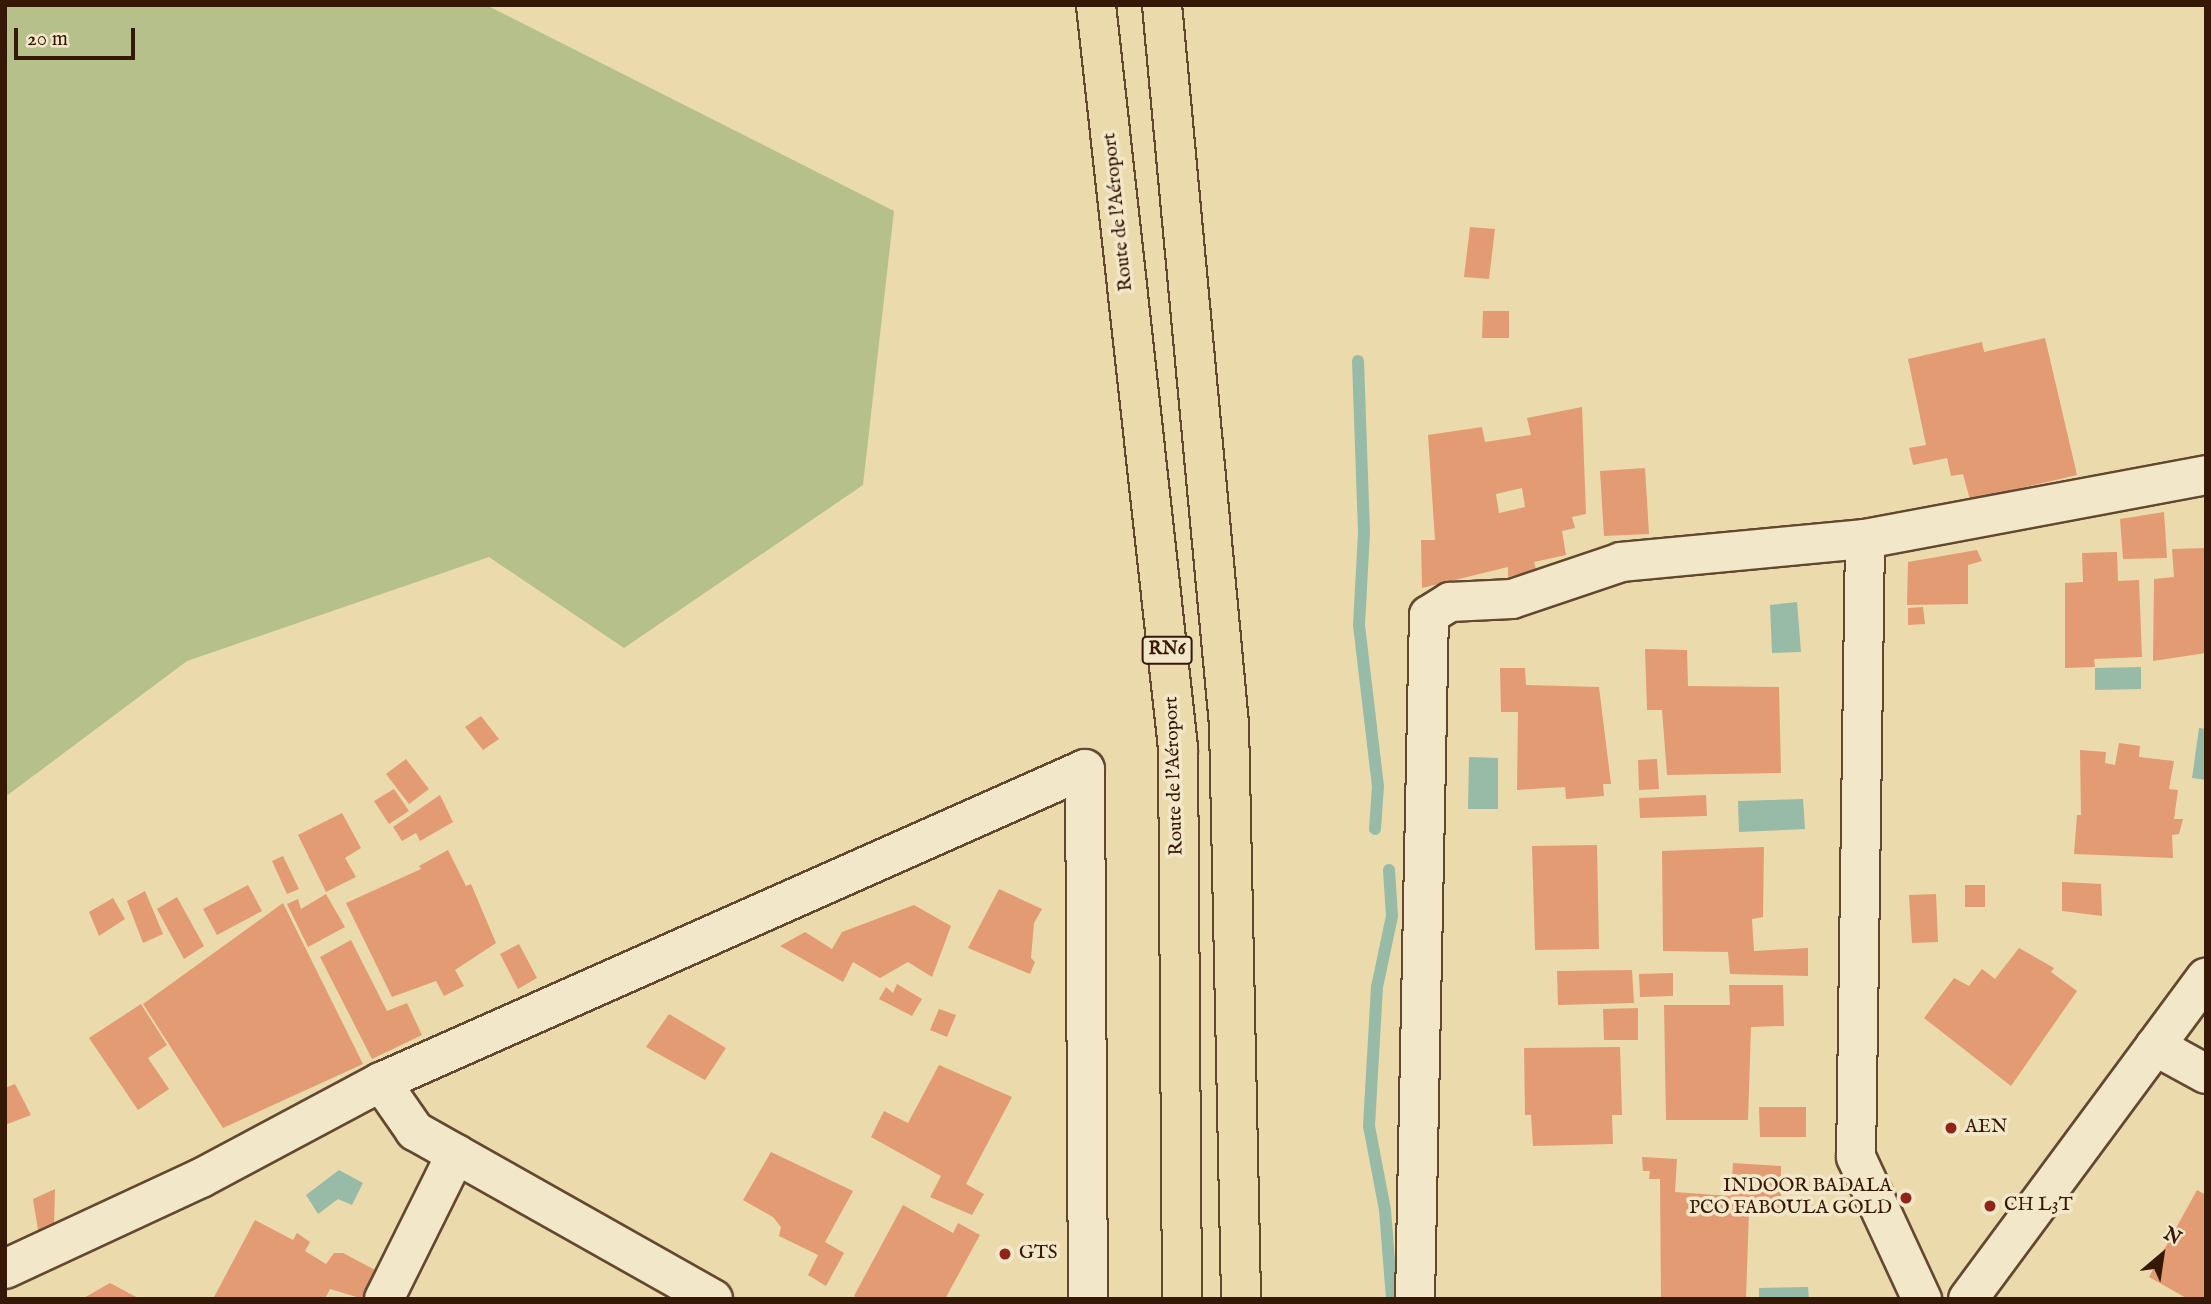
<!DOCTYPE html>
<html>
<head>
<meta charset="utf-8">
<style>
  body { margin:0 }
  #map { position:relative; width:2211px; height:1304px; overflow:hidden; background:#ebdaac; font-family:"IM FELL English",serif }
  div>[style] { position:absolute }
  .green>* { inset:0; background:#b6c08a }
  .water>* { inset:0; background:#98bba8 }
  .stream>* { height:12px; margin:-6px; padding:0 6px; transform-origin:6px; border-radius:6px; background:#98bba8 }
  .building>* { inset:0; background:#e39b73 }
  .roads { filter:drop-shadow(2px 0 #634830) drop-shadow(-2px 0 #634830) drop-shadow(0 2px #634830) drop-shadow(0 -2px #634830) }
  .minor>* { height:38px; margin:-19px; padding:0 19px; transform-origin:19px; border-radius:19px; background:#f2e7c9 }
  .highway>* { height:38px; margin:-19px; padding:0 19px; transform-origin:19px; border-radius:19px; background:#ebdaac }
  .dots>* { width:19px; height:19px; translate:-50% -50%; box-sizing:border-box; border:4px solid #f2e7c9; border-radius:50% }
  span { translate:-50% -50%; white-space:nowrap; text-align:center; line-height:1.15; -webkit-text-stroke:7px #f2e7c9; paint-order:stroke }
  .shield-label span { padding:2px 5px; background:#f2e7c9; border:2px solid; border-radius:5px; -webkit-text-stroke-width:0 }
  .shield-label { font-size:18px; color:#361806; font-weight:700 }
  .street-label { font-size:19px; color:#361806 }
  .poi-label { font-size:19px; color:#361806 }
  .left { translate:0 -50%; text-align:left }
  .right { translate:-100% -50%; text-align:right }
  .frame { position:absolute; inset:0; border:7px solid #361806; pointer-events:none }
  .north { position:absolute; left:2127px; top:1220px; width:70px; height:70px; -webkit-text-stroke:5px #f2e7c9; paint-order:stroke; rotate:29deg; font-size:19px; font-weight:700; line-height:28px; text-align:center; color:#361806 }
  .north::after { content:''; display:block; margin:auto; width:24px; height:32px; background:#361806; clip-path:polygon(50% 0,100% 100%,50% 72%,0 100%) }
  .scale { position:absolute; left:14px; top:28px; width:121px; height:32px; box-sizing:border-box; border:4px solid #361806; border-top:0; padding-left:9px; font-size:21px; line-height:24px; white-space:nowrap; color:#361806; -webkit-text-stroke:5px #f2e7c9; paint-order:stroke }
</style>
</head>
<body>
<div id="map">
  <div class="green">
    <i style="clip-path:polygon(5px 5px,486px 5px,894px 211px,863px 485px,624px 648px,489px 557px,187px 661px,5px 797px)"></i>
  </div>
  <div class="water">
    <i style="clip-path:polygon(1797px 602px,1801px 652px,1772px 653px,1770px 605px)"></i>
    <i style="clip-path:polygon(2141px 667px,2141px 689px,2095px 690px,2095px 668px)"></i>
    <i style="clip-path:polygon(2199px 728px,2206px 729px,2206px 780px,2192px 778px)"></i>
    <i style="clip-path:polygon(1469px 757px,1498px 758px,1498px 809px,1468px 809px)"></i>
    <i style="clip-path:polygon(1803px 799px,1805px 829px,1739px 832px,1738px 801px)"></i>
    <i style="clip-path:polygon(339px 1170px,363px 1183px,352px 1205px,338px 1199px,318px 1214px,306px 1195px)"></i>
    <i style="clip-path:polygon(1808px 1287px,1809px 1299px,1759px 1299px,1759px 1288px)"></i>
  </div>
  <div class="stream">
    <i style="left:1358px;top:361px;width:172px;rotate:88deg"></i>
    <i style="left:1364px;top:533px;width:92px;rotate:93.1deg"></i>
    <i style="left:1359px;top:625px;width:162px;rotate:83.3deg"></i>
    <i style="left:1378px;top:786px;width:43px;rotate:94deg"></i>
    <i style="left:1389px;top:870px;width:46px;rotate:86.3deg"></i>
    <i style="left:1392px;top:916px;width:73px;rotate:101.9deg"></i>
    <i style="left:1377px;top:987px;width:139px;rotate:93.3deg"></i>
    <i style="left:1369px;top:1126px;width:86px;rotate:79.2deg"></i>
    <i style="left:1385px;top:1210px;width:89px;rotate:85.5deg"></i>
  </div>
  <div class="building">
    <i style="clip-path:polygon(1470px 227px,1495px 229px,1489px 279px,1464px 277px)"></i>
    <i style="clip-path:polygon(1483px 311px,1509px 311px,1509px 338px,1482px 338px)"></i>
    <i style="clip-path:polygon(2045px 338px,2077px 475px,1970px 500px,1963px 474px,1951px 476px,1947px 458px,1913px 465px,1909px 448px,1926px 445px,1908px 359px,1982px 342px,1984px 352px)"></i>
    <i style="clip-path:polygon(evenodd,1582px 407px,1586px 514px,1572px 517px,1575px 528px,1562px 531px,1566px 555px,1534px 562px,1536px 570px,1508px 577px,1508px 567px,1422px 588px,1421px 540px,1435px 540px,1428px 435px,1482px 427px,1485px 442px,1531px 435px,1527px 418px,1582px 407px,1522px 488px,1525px 507px,1499px 513px,1496px 494px,1522px 488px)"></i>
    <i style="clip-path:polygon(1645px 468px,1649px 534px,1604px 536px,1600px 471px)"></i>
    <i style="clip-path:polygon(2164px 512px,2167px 558px,2123px 559px,2120px 519px)"></i>
    <i style="clip-path:polygon(2206px 548px,2206px 653px,2153px 661px,2154px 579px,2174px 577px,2172px 549px)"></i>
    <i style="clip-path:polygon(1977px 550px,1982px 561px,1968px 565px,1968px 604px,1907px 605px,1908px 562px)"></i>
    <i style="clip-path:polygon(2117px 552px,2118px 581px,2139px 580px,2142px 657px,2094px 659px,2095px 667px,2065px 668px,2065px 583px,2083px 582px,2082px 553px)"></i>
    <i style="clip-path:polygon(1923px 607px,1925px 624px,1908px 625px,1908px 608px)"></i>
    <i style="clip-path:polygon(1645px 649px,1687px 650px,1688px 686px,1779px 687px,1781px 773px,1667px 775px,1662px 710px,1647px 710px)"></i>
    <i style="clip-path:polygon(1500px 668px,1525px 668px,1526px 685px,1599px 687px,1611px 784px,1603px 784px,1604px 796px,1566px 799px,1565px 787px,1517px 790px,1518px 712px,1501px 712px)"></i>
    <i style="clip-path:polygon(481px 716px,499px 739px,483px 750px,465px 727px)"></i>
    <i style="clip-path:polygon(2119px 743px,2140px 746px,2139px 757px,2174px 761px,2169px 789px,2178px 790px,2174px 819px,2183px 819px,2179px 834px,2172px 835px,2173px 858px,2074px 854px,2077px 815px,2081px 815px,2080px 750px,2106px 752px,2105px 763px,2115px 765px)"></i>
    <i style="clip-path:polygon(406px 759px,429px 789px,409px 804px,386px 774px)"></i>
    <i style="clip-path:polygon(1657px 759px,1659px 789px,1639px 790px,1638px 760px)"></i>
    <i style="clip-path:polygon(394px 789px,409px 811px,389px 824px,374px 801px)"></i>
    <i style="clip-path:polygon(440px 795px,453px 822px,420px 841px,416px 833px,402px 841px,393px 827px)"></i>
    <i style="clip-path:polygon(1706px 795px,1707px 816px,1640px 818px,1639px 798px)"></i>
    <i style="clip-path:polygon(342px 813px,361px 848px,345px 858px,356px 877px,326px 892px,298px 835px)"></i>
    <i style="clip-path:polygon(1597px 845px,1599px 949px,1535px 950px,1532px 846px)"></i>
    <i style="clip-path:polygon(1764px 847px,1763px 917px,1752px 919px,1754px 951px,1808px 948px,1808px 976px,1730px 974px,1728px 952px,1663px 951px,1662px 851px)"></i>
    <i style="clip-path:polygon(448px 850px,466px 886px,471px 884px,496px 943px,455px 970px,464px 986px,444px 996px,436px 981px,392px 997px,346px 903px,421px 869px,419px 866px)"></i>
    <i style="clip-path:polygon(283px 856px,299px 889px,287px 894px,272px 861px)"></i>
    <i style="clip-path:polygon(2062px 882px,2101px 884px,2102px 916px,2062px 911px)"></i>
    <i style="clip-path:polygon(248px 885px,262px 911px,217px 935px,203px 909px)"></i>
    <i style="clip-path:polygon(1965px 885px,1985px 885px,1985px 907px,1965px 907px)"></i>
    <i style="clip-path:polygon(999px 889px,1042px 909px,1034px 923px,1031px 958px,1035px 962px,1030px 974px,968px 948px)"></i>
    <i style="clip-path:polygon(145px 891px,163px 934px,143px 943px,127px 901px)"></i>
    <i style="clip-path:polygon(326px 894px,345px 927px,308px 947px,287px 904px,298px 899px,301px 909px)"></i>
    <i style="clip-path:polygon(1936px 894px,1938px 942px,1912px 943px,1909px 895px)"></i>
    <i style="clip-path:polygon(177px 897px,204px 946px,184px 959px,157px 909px)"></i>
    <i style="clip-path:polygon(113px 898px,125px 919px,99px 936px,89px 912px)"></i>
    <i style="clip-path:polygon(283px 903px,363px 1064px,223px 1128px,143px 1004px)"></i>
    <i style="clip-path:polygon(914px 905px,951px 926px,932px 977px,908px 962px,880px 978px,853px 962px,843px 982px,780px 946px,805px 932px,832px 949px,842px 932px)"></i>
    <i style="clip-path:polygon(351px 940px,387px 1011px,407px 1003px,422px 1035px,372px 1059px,320px 957px)"></i>
    <i style="clip-path:polygon(519px 944px,537px 978px,518px 989px,500px 954px)"></i>
    <i style="clip-path:polygon(2019px 948px,2054px 968px,2051px 972px,2077px 991px,2011px 1086px,1924px 1018px,1954px 978px,1969px 986px,1982px 969px,1995px 979px)"></i>
    <i style="clip-path:polygon(1632px 970px,1634px 1003px,1558px 1005px,1557px 971px)"></i>
    <i style="clip-path:polygon(1673px 973px,1673px 996px,1640px 997px,1639px 974px)"></i>
    <i style="clip-path:polygon(897px 984px,922px 999px,912px 1016px,879px 999px,886px 987px,893px 993px)"></i>
    <i style="clip-path:polygon(1729px 985px,1783px 985px,1784px 1026px,1751px 1027px,1748px 1120px,1666px 1120px,1664px 1005px,1730px 1005px)"></i>
    <i style="clip-path:polygon(141px 1004px,167px 1045px,148px 1058px,169px 1089px,138px 1110px,89px 1038px)"></i>
    <i style="clip-path:polygon(1638px 1008px,1638px 1040px,1604px 1040px,1603px 1009px)"></i>
    <i style="clip-path:polygon(939px 1009px,956px 1015px,947px 1037px,930px 1030px)"></i>
    <i style="clip-path:polygon(669px 1014px,726px 1048px,705px 1080px,646px 1047px)"></i>
    <i style="clip-path:polygon(1620px 1047px,1622px 1115px,1612px 1115px,1613px 1144px,1533px 1146px,1531px 1115px,1525px 1115px,1524px 1048px)"></i>
    <i style="clip-path:polygon(939px 1065px,1012px 1097px,966px 1184px,984px 1194px,972px 1215px,930px 1197px,941px 1176px,871px 1137px,884px 1111px,908px 1123px)"></i>
    <i style="clip-path:polygon(15px 1084px,31px 1115px,5px 1125px,5px 1088px)"></i>
    <i style="clip-path:polygon(1759px 1107px,1806px 1107px,1806px 1137px,1760px 1137px)"></i>
    <i style="clip-path:polygon(771px 1152px,853px 1191px,825px 1242px,844px 1253px,826px 1286px,808px 1275px,818px 1255px,779px 1236px,781px 1227px,773px 1217px,743px 1200px)"></i>
    <i style="clip-path:polygon(1642px 1157px,1677px 1159px,1675px 1192px,1731px 1196px,1733px 1163px,1781px 1166px,1781px 1208px,1749px 1211px,1746px 1299px,1661px 1299px,1660px 1179px,1649px 1179px,1650px 1171px,1643px 1171px)"></i>
    <i style="clip-path:polygon(55px 1189px,54px 1226px,38px 1230px,33px 1199px)"></i>
    <i style="clip-path:polygon(2197px 1190px,2206px 1195px,2206px 1299px,2188px 1299px,2149px 1277px)"></i>
    <i style="clip-path:polygon(903px 1205px,953px 1233px,958px 1223px,980px 1235px,945px 1299px,858px 1299px,854px 1296px)"></i>
    <i style="clip-path:polygon(255px 1220px,293px 1240px,297px 1233px,310px 1242px,305px 1251px,326px 1264px,334px 1253px,343px 1253px,377px 1271px,363px 1299px,330px 1289px,325px 1299px,213px 1299px)"></i>
    <i style="clip-path:polygon(110px 1283px,140px 1299px,82px 1299px)"></i>
  </div>
  <div class="roads">
    <div class="minor">
      <i style="left:1865px;top:539px;width:618px;rotate:90.83deg"></i>
      <i style="left:1856px;top:1157px;width:157px;rotate:65.1deg"></i>
      <i style="left:2155px;top:1046px;width:58px;rotate:28.8deg"></i>
      <i style="left:381px;top:1082px;width:60px;rotate:55.2deg"></i>
      <i style="left:415px;top:1131px;width:342px;rotate:29.4deg"></i>
      <i style="left:5px;top:1269px;width:216px;rotate:-24.9deg"></i>
      <i style="left:201px;top:1178px;width:204px;rotate:-28.1deg"></i>
      <i style="left:381px;top:1082px;width:770px;rotate:-23.97deg"></i>
      <i style="left:1085px;top:769px;width:530px;rotate:89.68deg"></i>
      <i style="left:384px;top:1299px;width:162px;rotate:-63.6deg"></i>
      <i style="left:1415px;top:1299px;width:684px;rotate:-88.83deg"></i>
      <i style="left:1429px;top:615px;width:25px;rotate:-32deg"></i>
      <i style="left:1450px;top:602px;width:62px;rotate:-2.8deg"></i>
      <i style="left:1512px;top:599px;width:115px;rotate:-18.7deg"></i>
      <i style="left:1621px;top:562px;width:245px;rotate:-5.4deg"></i>
      <i style="left:1865px;top:539px;width:347px;rotate:-10.6deg"></i>
      <i style="left:1968px;top:1299px;width:400px;rotate:-53.5deg"></i>
    </div>
    <div class="highway">
      <i style="left:1096px;top:5px;width:748px;rotate:83.7deg"></i>
      <i style="left:1178px;top:748px;width:551px;rotate:89.58deg"></i>
      <i style="left:1162px;top:5px;width:722px;rotate:84.68deg"></i>
      <i style="left:1229px;top:724px;width:575px;rotate:88.8deg"></i>
    </div>
  </div>
  <div class="dots">
    <i style="left:1951px;top:1128px;background:#8f2418"></i>
    <i style="left:1906px;top:1198px;background:#8f2418"></i>
    <i style="left:1990px;top:1206px;background:#8f2418"></i>
    <i style="left:1005px;top:1254px;background:#8f2418"></i>
  </div>
  <div class="shield-label">
    <span style="left:1167px;top:650px">RN6</span>
  </div>
  <div class="street-label">
    <span style="left:1119px;top:212px;rotate:-96deg">Route de l'Aéroport</span>
    <span style="left:1175px;top:776px;rotate:-92deg">Route de l'Aéroport</span>
  </div>
  <div class="poi-label">
    <span class="left" style="left:1965px;top:1128px">AEN</span>
    <span class="right" style="left:1892px;top:1198px">INDOOR BADALA<br>PCO FABOULA GOLD</span>
    <span class="left" style="left:2004px;top:1206px">CH L3T</span>
    <span class="left" style="left:1019px;top:1254px">GTS</span>
  </div>
  <div class="frame"></div>
  <div class="north">N</div>
  <div class="scale">20 m</div>
</div>
</body>
</html>
